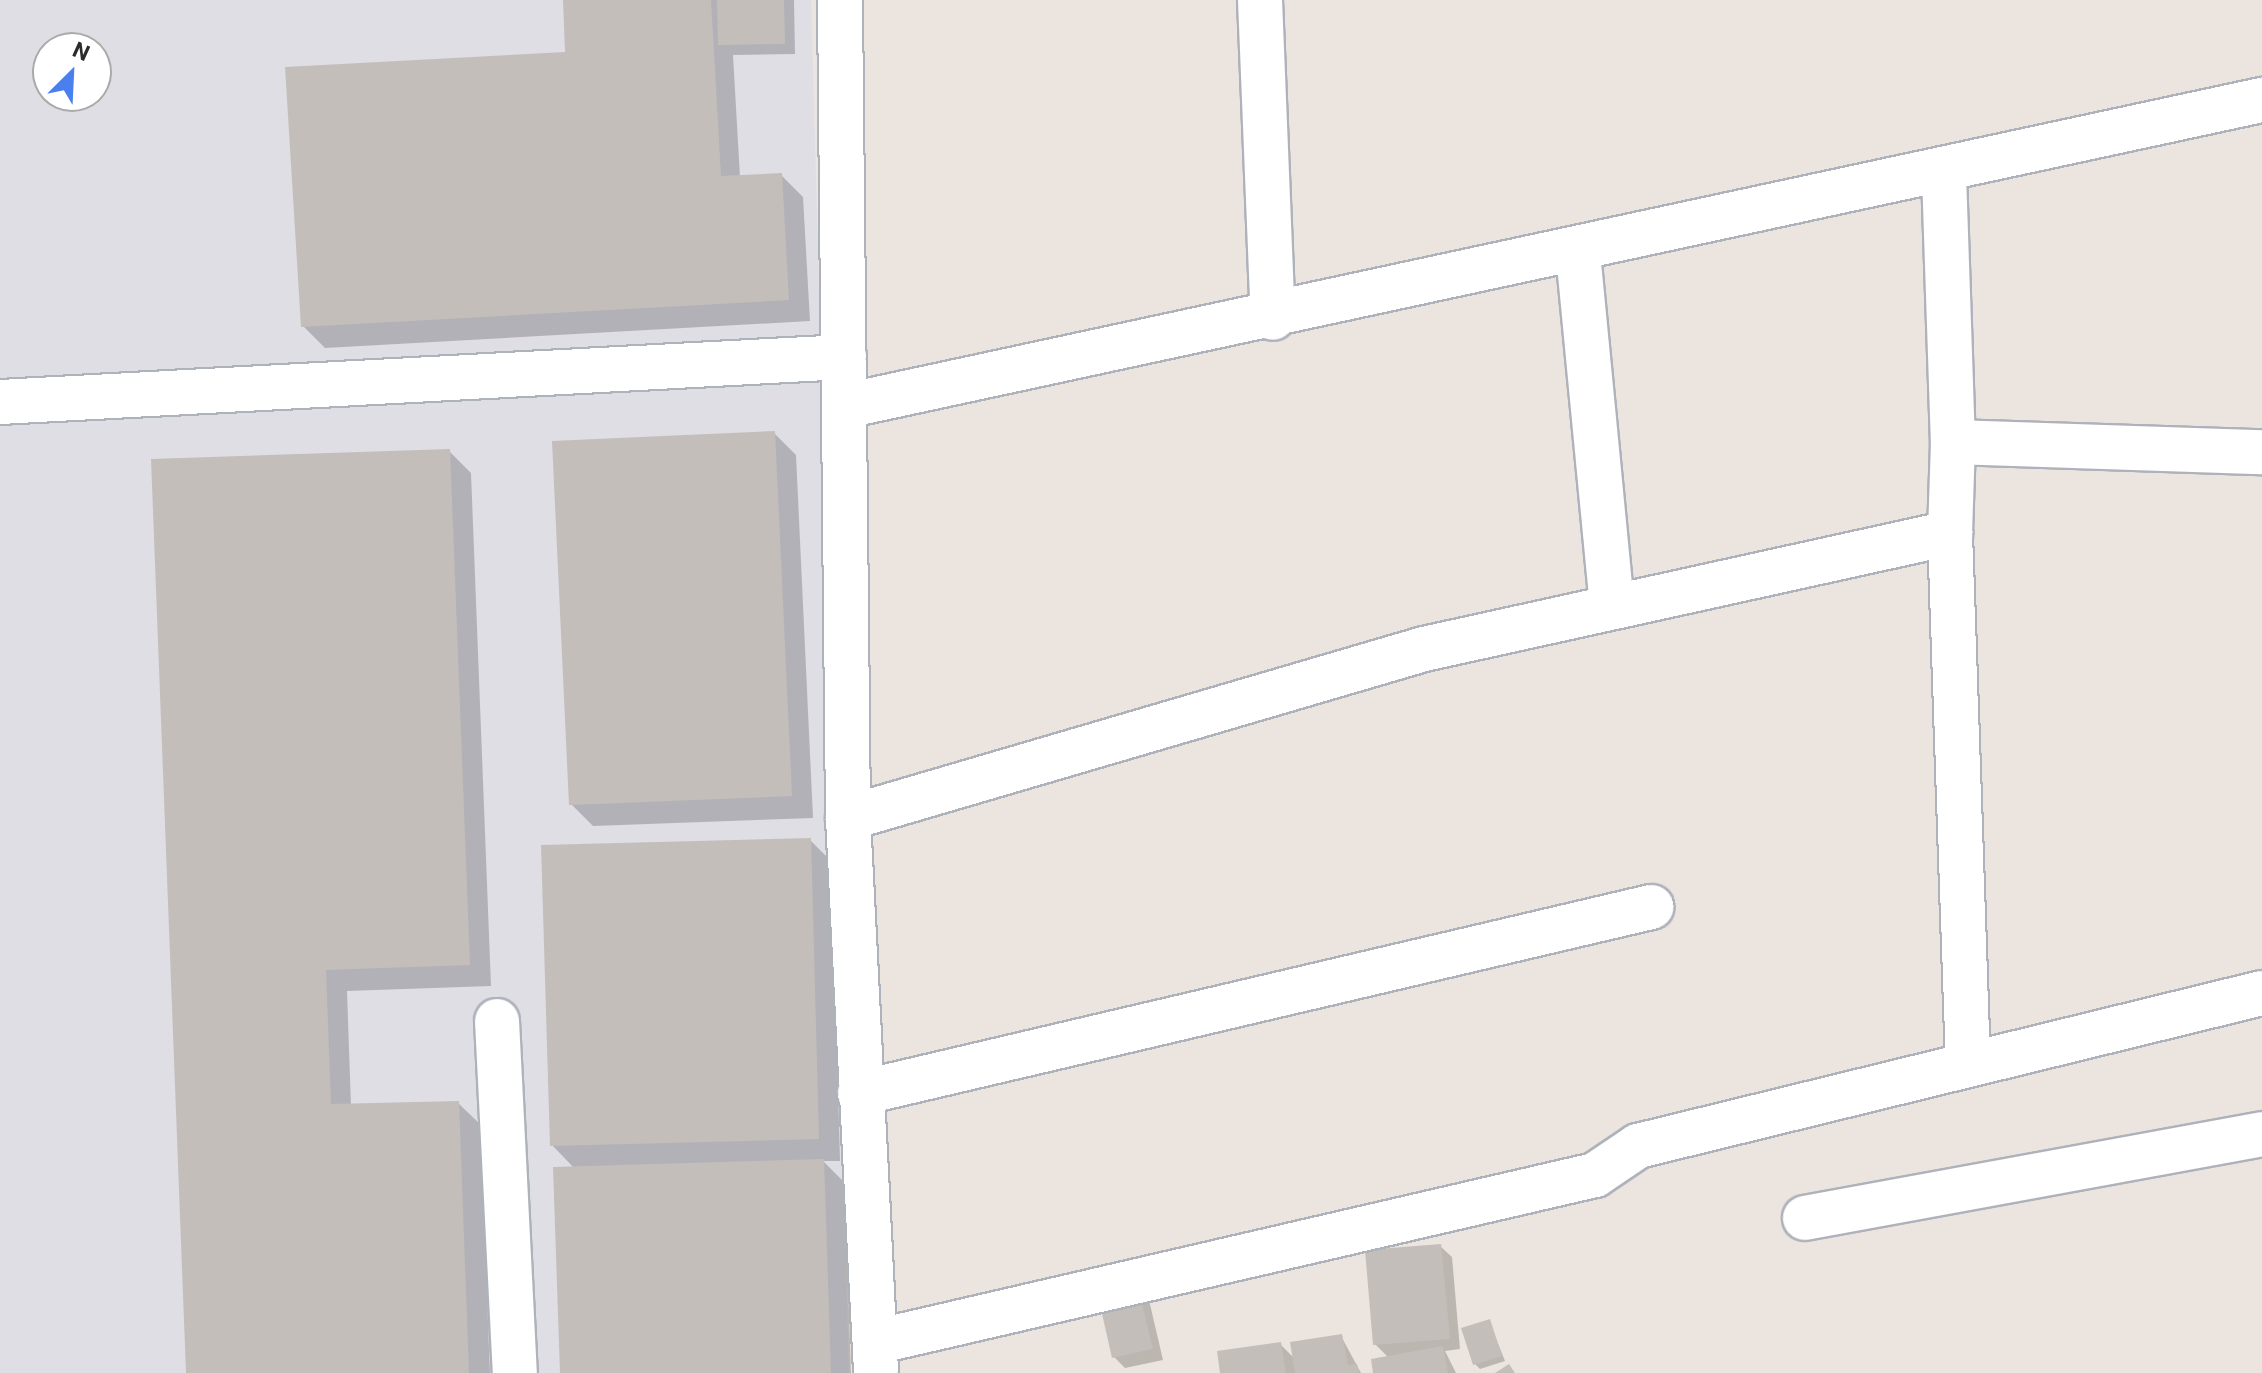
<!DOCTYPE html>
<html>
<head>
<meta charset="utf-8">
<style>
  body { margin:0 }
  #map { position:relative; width:2262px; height:1373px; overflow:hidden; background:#ece4de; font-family:Roboto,sans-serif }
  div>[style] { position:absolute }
  .industrial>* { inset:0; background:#dfdee5 }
  .shadow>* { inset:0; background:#0003 }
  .building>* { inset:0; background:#c4beba }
  .roads { filter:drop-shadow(2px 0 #aeb2bb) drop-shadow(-2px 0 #aeb2bb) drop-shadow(0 2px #aeb2bb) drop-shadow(0 -2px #aeb2bb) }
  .minor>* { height:44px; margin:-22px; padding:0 22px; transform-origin:22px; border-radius:22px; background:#fff }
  span { translate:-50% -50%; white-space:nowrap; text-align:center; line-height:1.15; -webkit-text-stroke:6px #fff; paint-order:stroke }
  .north { position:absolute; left:32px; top:32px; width:80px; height:80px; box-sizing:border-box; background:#fff; border:2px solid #aaa; border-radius:50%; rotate:24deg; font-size:22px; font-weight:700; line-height:32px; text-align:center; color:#2b2b2b }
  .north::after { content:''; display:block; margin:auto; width:28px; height:36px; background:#497fee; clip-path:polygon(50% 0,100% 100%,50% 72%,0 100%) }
</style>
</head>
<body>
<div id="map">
  <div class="industrial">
    <i style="clip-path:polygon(evenodd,0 0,811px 0,849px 1373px,0 1373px,0 0,48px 48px,96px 48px,96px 96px,48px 96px,48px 48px)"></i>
  </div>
  <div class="shadow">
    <i style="clip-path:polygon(565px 0,794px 0,795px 54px,733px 55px,740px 177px,781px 175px,803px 197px,810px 321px,325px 348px,303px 326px,568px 54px)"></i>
    <i style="clip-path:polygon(774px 433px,796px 455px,813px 818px,593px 826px,571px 804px)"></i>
    <i style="clip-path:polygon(449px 451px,471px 473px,491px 986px,347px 991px,351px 1106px,458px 1103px,480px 1124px,490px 1373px,188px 1373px)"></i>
    <i style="clip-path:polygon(810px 840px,832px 862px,840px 1161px,823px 1161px,845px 1183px,851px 1373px,562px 1373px,574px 1168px,552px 1145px)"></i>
    <i style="clip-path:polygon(1440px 1246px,1452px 1257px,1460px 1349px,1445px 1351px,1456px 1373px,1375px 1373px,1389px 1358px,1375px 1344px)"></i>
    <i style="clip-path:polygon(1138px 1289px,1149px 1300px,1163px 1360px,1125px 1368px,1114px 1357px)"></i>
    <i style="clip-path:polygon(1489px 1321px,1505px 1361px,1480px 1369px,1475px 1364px)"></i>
    <i style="clip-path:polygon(1341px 1336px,1361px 1373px,1222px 1373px,1281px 1345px,1294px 1358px)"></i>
  </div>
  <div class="building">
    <i style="clip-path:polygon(563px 0,711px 0,721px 176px,782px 173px,789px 300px,301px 327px,285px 67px,565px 52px)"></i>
    <i style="clip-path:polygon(717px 0,784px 0,785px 44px,718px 45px)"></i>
    <i style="clip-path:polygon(775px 431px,792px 796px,569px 805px,552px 441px)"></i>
    <i style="clip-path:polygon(450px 449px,470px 965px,326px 970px,331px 1104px,459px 1101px,469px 1373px,186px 1373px,151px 459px)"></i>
    <i style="clip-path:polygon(811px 838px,819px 1139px,550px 1146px,541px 845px)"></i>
    <i style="clip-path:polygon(824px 1159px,831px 1373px,560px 1373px,553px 1167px)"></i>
    <i style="clip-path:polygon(1441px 1244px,1450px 1339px,1373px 1345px,1365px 1250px)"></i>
    <i style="clip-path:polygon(1138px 1287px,1153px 1349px,1112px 1358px,1098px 1296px)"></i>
    <i style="clip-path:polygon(1490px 1319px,1502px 1356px,1473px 1365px,1461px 1328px)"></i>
    <i style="clip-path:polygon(1342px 1334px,1348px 1365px,1357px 1364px,1359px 1373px,1295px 1373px,1290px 1342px)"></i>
    <i style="clip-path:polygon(1281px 1342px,1286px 1373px,1220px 1373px,1217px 1351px)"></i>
    <i style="clip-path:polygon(1443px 1346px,1448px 1373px,1373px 1373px,1371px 1359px)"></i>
    <i style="clip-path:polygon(1509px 1364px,1515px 1373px,1495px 1373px)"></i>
  </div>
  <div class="roads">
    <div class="minor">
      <i style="left:840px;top:0;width:818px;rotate:89.44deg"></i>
      <i style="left:848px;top:818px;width:554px;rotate:87.1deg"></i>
      <i style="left:1260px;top:0;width:318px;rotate:87.7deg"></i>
      <i style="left:1944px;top:174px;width:268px;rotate:88.1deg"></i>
      <i style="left:1578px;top:253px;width:355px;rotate:84.5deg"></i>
      <i style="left:0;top:402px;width:845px;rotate:-3.05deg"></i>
      <i style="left:845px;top:406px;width:1450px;rotate:-12.19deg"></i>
      <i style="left:1950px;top:533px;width:531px;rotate:88.06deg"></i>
      <i style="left:848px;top:818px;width:600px;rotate:-16.35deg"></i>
      <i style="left:1424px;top:649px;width:539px;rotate:-12.44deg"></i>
      <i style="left:1950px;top:533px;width:91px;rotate:-88.1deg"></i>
      <i style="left:1953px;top:442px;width:309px;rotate:1.9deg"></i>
      <i style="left:497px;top:1021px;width:352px;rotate:87.1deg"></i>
      <i style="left:860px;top:1093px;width:813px;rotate:-13.23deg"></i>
      <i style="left:1805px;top:1218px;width:465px;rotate:-10.4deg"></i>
      <i style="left:875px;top:1342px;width:739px;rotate:-13.06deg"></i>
      <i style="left:1595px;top:1175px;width:52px;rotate:-34deg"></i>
      <i style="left:1638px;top:1146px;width:642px;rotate:-13.78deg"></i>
    </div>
  </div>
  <div class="north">N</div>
</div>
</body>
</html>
